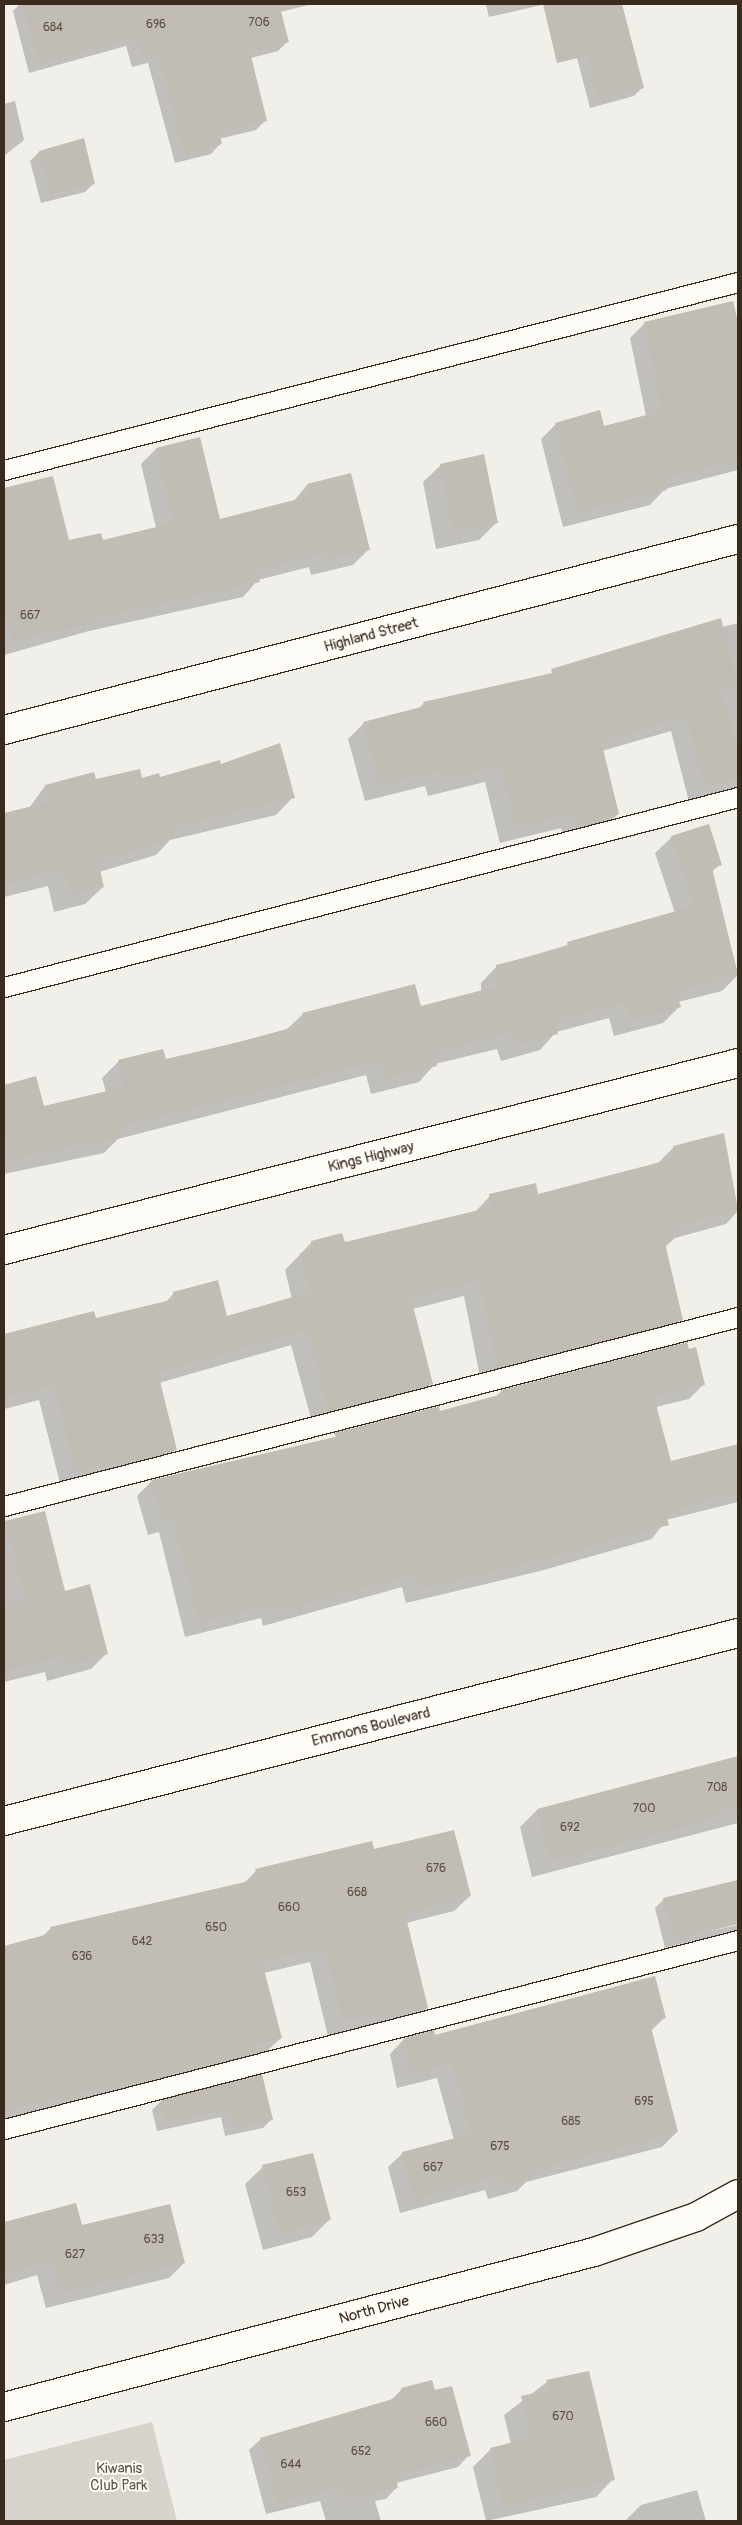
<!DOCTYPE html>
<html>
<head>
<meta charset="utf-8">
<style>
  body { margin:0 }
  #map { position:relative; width:742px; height:2525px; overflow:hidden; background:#f1efea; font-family:Pangolin,sans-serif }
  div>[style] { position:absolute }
  .green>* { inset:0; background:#d7d2cc }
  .shadow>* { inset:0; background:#0003 }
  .building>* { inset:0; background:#c1bcb4 }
  .roads { filter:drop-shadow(1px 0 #3b2a1e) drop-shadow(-1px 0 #3b2a1e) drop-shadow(0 1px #3b2a1e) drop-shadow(0 -1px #3b2a1e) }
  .service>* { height:19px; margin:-9.5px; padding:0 9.5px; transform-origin:9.5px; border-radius:9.5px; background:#fdfcf7 }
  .minor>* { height:28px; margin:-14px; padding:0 14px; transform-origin:14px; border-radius:14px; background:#fdfcf7 }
  .tertiary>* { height:28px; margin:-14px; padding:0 14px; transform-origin:14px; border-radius:14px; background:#fdfcf7 }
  span { translate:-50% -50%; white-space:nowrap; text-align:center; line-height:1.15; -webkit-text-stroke:4px #fdfcf7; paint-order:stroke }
  .number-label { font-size:12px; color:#5c4e44 }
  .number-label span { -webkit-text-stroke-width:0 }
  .street-label { font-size:15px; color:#3b2a1e }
  .park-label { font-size:15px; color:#62544a }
  .frame { position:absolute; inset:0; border:5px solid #3b2a1e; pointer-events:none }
</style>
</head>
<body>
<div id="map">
  <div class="green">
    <i style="clip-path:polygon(152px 2422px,177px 2521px,4px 2521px,4px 2460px)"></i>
  </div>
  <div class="shadow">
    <i style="clip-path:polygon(20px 4px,68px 4px,70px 10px,94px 4px,313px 4px,280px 12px,288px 41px,278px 51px,251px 58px,266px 120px,256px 130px,219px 139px,220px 144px,211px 154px,175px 163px,148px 63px,132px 67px,126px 46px,29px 73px,13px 11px)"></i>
    <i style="clip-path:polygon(486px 4px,546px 4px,489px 17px)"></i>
    <i style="clip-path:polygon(572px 39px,643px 87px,634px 96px,590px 108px)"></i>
    <i style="clip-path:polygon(15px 101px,24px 140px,4px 156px,4px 104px)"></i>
    <i style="clip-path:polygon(39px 152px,94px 183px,85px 192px,41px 203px,30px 161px)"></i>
    <i style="clip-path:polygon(645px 323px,738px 324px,738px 470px,665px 489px,650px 505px,563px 527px,541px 439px,556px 424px,603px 427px,646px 416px,630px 338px)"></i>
    <i style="clip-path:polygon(199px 438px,219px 520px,293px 502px,307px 485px,369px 549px,353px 565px,311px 575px,309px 567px,258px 580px,243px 597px,89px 631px,4px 655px,4px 489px,52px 478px,68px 542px,102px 542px,156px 528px,141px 464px,156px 449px)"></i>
    <i style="clip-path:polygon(441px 465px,496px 523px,479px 540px,436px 549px,423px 482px)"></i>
    <i style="clip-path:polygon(720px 619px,722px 627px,738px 623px,738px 789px,689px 802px,671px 731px,602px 751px,618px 814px,602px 830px,564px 840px,561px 828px,500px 843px,485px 782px,428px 796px,425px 786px,365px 801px,348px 739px,364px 723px,417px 710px,424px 703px,546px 676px)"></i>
    <i style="clip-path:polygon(220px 766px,293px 797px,276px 815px,170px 840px,156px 855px,99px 872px,103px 887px,85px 904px,54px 912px,48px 886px,4px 897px,4px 814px,29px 808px,45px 786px,159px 779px)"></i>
    <i style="clip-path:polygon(672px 837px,720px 864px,712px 872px,738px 975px,722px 991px,678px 1002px,679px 1007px,663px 1023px,614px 1036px,609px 1018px,556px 1032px,540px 1050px,501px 1061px,497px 1049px,435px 1064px,419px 1082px,371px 1094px,366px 1075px,118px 1139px,104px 1153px,4px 1174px,4px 1086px,35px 1078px,43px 1108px,106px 1092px,102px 1078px,119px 1061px,165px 1061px,286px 1030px,303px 1014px,420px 1008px,481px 992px,481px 983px,497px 966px,675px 913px,655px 853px)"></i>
    <i style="clip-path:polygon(723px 1134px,738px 1211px,726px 1224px,675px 1238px,665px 1247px,681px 1319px,666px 1335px,481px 1382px,464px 1296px,413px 1309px,432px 1383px,416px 1399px,313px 1426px,291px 1345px,159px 1383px,176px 1449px,160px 1465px,61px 1487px,39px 1400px,4px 1409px,4px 1335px,93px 1312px,95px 1319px,165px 1303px,174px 1293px,226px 1317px,292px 1299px,285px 1270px,312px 1242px,344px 1244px,475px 1212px,490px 1196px,537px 1195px,658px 1163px,674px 1147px)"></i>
    <i style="clip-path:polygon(704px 1384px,689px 1399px,656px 1407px,670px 1463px,738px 1445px,738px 1502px,666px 1520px,652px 1539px,540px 1571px,406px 1603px,402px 1587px,263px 1626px,261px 1618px,185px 1637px,159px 1532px,148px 1535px,137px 1496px,152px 1481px,439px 1412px,495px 1397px,502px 1391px)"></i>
    <i style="clip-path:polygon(44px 1513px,64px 1593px,106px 1654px,91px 1669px,47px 1681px,45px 1672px,4px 1682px,4px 1523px)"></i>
    <i style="clip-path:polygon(738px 1760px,738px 1823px,532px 1877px,520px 1827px,537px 1810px)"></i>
    <i style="clip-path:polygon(373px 1850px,470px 1896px,454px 1911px,406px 1923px,427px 2008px,412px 2023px,328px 2036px,310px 1962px,264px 1973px,281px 2038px,265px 2053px,4px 2123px,4px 1949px,41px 1938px,51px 1928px,243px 1884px,256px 1871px)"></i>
    <i style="clip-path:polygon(738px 1880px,738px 1922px,668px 1940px,738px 1925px,738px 1930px,665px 1948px,655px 1908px,664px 1899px)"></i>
    <i style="clip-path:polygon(664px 2018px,651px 2031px,677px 2132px,662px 2147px,526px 2182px,517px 2191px,488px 2199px,485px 2190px,400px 2213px,388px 2167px,403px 2153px,454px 2140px,437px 2078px,397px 2088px,390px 2054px,404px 2039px)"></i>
    <i style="clip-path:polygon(261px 2076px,272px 2119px,263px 2128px,225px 2136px,221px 2117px,157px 2131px,152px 2110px,161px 2101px)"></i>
    <i style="clip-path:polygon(263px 2167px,329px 2220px,312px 2237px,263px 2250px,245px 2184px)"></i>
    <i style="clip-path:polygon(75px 2204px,81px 2227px,184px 2263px,169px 2278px,46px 2308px,37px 2275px,4px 2285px,4px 2223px)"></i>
    <i style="clip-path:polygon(547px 2382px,613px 2479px,596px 2497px,486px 2521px,473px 2467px,491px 2449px,511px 2444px,504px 2415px)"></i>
    <i style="clip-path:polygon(402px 2389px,434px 2392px,469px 2455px,458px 2467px,396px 2483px,397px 2487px,386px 2499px,375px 2501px,381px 2521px,326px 2521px,320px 2501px,266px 2514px,249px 2450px,261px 2439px,391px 2400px)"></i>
    <i style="clip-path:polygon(697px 2490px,706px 2521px,625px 2521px,641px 2505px)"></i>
  </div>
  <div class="building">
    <i style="clip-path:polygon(23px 4px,279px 4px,289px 42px,250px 52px,267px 121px,219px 132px,222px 144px,184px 154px,158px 54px,141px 58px,136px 37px,39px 64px)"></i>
    <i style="clip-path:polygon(543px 4px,622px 4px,644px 88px,599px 100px,587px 56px,557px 63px)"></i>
    <i style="clip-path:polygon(84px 138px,95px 184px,50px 195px,39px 151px)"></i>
    <i style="clip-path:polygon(733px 301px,738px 322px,738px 459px,664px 480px,667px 490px,578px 512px,555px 423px,600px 410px,604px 426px,662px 411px,644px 322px)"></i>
    <i style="clip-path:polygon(200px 437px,220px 519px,310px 496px,307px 484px,351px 473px,370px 550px,326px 560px,324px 553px,256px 570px,260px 582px,100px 617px,101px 621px,12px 642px,4px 605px,4px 488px,53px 476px,69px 540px,101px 533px,103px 540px,173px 523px,156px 448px)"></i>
    <i style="clip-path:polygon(484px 454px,498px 523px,453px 532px,440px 464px)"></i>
    <i style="clip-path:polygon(721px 618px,737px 684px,721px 688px,738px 754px,738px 778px,704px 787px,687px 716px,601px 741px,619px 814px,579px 825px,577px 813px,516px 828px,501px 766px,443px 781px,441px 771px,380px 786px,363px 722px,425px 706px,423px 702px,552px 673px,551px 669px)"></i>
    <i style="clip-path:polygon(280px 743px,295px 798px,172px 827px,175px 838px,98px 861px,104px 887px,71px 895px,65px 869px,4px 885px,4px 813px,49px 802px,45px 785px,94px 772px,96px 779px,140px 769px,142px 778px,159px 773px,160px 777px,220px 760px,221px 764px)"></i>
    <i style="clip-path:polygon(709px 824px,722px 865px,712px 868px,738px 975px,676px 991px,681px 1007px,630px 1021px,625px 1003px,558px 1020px,555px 1022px,558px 1034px,517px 1045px,513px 1033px,433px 1053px,437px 1066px,387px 1079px,382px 1060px,119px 1127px,122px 1137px,11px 1159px,4px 1129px,4px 1085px,36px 1076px,44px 1106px,124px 1087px,118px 1060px,163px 1049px,166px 1059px,239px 1042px,305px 1024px,302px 1013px,415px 984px,421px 1006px,498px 986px,496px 965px,568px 947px,567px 942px,694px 906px,671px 836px)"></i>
    <i style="clip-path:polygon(724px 1133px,738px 1210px,677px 1227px,679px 1235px,664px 1239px,683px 1320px,497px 1368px,480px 1281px,411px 1298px,433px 1384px,328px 1411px,307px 1330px,158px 1373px,177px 1450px,76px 1472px,54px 1385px,4px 1398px,4px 1334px,94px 1311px,96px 1318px,175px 1299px,173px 1292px,218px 1280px,227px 1316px,310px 1292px,300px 1253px,314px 1250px,311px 1241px,342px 1233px,345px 1242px,492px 1207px,489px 1194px,536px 1183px,538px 1194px,676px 1158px,673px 1146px)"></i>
    <i style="clip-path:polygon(687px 1342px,689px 1349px,696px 1347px,705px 1385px,654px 1397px,671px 1461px,738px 1444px,738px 1491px,666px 1513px,669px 1525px,556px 1556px,421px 1589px,417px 1573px,278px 1612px,276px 1604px,199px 1623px,173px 1518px,163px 1521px,151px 1480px,336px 1437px,334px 1433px,439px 1406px,440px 1411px,502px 1394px,501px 1390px)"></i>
    <i style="clip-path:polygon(45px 1511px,65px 1591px,90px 1584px,108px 1654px,62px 1667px,60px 1657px,4px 1671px,4px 1605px,25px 1599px,5px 1521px)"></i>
    <i style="clip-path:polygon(738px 1756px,738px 1808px,721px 1812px,722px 1817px,550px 1861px,537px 1809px)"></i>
    <i style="clip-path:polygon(454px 1830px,471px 1896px,405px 1913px,428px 2008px,343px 2021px,325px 1947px,262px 1962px,282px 2038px,255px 2045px,257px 2052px,4px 2111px,4px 1946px,52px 1933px,50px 1927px,258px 1879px,255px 1869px,372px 1841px,374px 1849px)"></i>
    <i style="clip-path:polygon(738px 1880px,738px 1924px,674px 1940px,663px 1898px)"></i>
    <i style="clip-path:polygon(655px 1976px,666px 2018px,650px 2023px,678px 2132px,532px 2171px,533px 2177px,502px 2185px,500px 2176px,414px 2199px,402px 2152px,471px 2134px,452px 2064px,412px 2074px,404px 2038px,434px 2030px,435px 2035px)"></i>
    <i style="clip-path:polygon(262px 2074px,273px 2120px,234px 2128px,229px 2109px,165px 2123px,161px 2100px)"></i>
    <i style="clip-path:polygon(313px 2153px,331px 2220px,280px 2233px,262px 2165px)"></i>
    <i style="clip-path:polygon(76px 2203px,82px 2225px,170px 2204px,185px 2263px,61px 2294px,53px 2261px,4px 2275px,4px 2222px)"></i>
    <i style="clip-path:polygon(589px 2371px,615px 2480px,503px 2506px,490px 2448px,531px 2438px,521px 2396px,549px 2390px,546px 2380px)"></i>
    <i style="clip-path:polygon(432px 2380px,435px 2390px,452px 2386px,471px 2456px,395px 2475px,398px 2488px,346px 2501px,343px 2488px,277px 2504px,260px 2438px,403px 2396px,401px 2388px)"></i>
  </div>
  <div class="roads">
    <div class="service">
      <i style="left:4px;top:470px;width:758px;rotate:-14.37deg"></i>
      <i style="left:4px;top:987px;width:758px;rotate:-14.51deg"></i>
      <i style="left:4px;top:1506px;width:758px;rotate:-14.44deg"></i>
      <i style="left:4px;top:2129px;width:758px;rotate:-14.44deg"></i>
    </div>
    <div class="minor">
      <i style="left:4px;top:730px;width:758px;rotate:-14.59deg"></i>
      <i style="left:4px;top:1250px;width:757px;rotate:-14.29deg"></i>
      <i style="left:4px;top:2407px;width:610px;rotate:-14.72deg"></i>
      <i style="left:594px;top:2252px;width:108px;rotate:-18.9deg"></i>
      <i style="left:696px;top:2217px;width:48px;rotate:-28.7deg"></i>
    </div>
    <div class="tertiary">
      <i style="left:4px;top:1821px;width:758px;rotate:-14.37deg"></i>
    </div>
  </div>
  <div class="number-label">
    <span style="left:259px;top:23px">706</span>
    <span style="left:156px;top:25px">696</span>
    <span style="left:53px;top:28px">684</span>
    <span style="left:30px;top:616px">667</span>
    <span style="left:717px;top:1788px">708</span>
    <span style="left:644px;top:1809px">700</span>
    <span style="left:570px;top:1828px">692</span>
    <span style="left:436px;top:1869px">676</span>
    <span style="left:357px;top:1893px">668</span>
    <span style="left:289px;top:1908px">660</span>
    <span style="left:216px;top:1928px">650</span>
    <span style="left:142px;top:1942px">642</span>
    <span style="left:82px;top:1957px">636</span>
    <span style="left:644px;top:2102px">695</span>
    <span style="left:571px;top:2122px">685</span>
    <span style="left:500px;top:2147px">675</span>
    <span style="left:433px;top:2168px">667</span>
    <span style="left:296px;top:2193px">653</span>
    <span style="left:154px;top:2240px">633</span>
    <span style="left:75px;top:2255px">627</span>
    <span style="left:563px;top:2417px">670</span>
    <span style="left:436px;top:2423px">660</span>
    <span style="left:361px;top:2452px">652</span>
    <span style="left:291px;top:2465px">644</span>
  </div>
  <div class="street-label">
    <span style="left:371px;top:635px;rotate:-15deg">Highland Street</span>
    <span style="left:371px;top:1157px;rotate:-14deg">Kings Highway</span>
    <span style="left:371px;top:1727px;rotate:-14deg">Emmons Boulevard</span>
    <span style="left:374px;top:2310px;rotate:-15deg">North Drive</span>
  </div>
  <div class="park-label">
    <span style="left:119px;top:2477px">Kiwanis<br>Club Park</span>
  </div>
  <div class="frame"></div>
</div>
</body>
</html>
